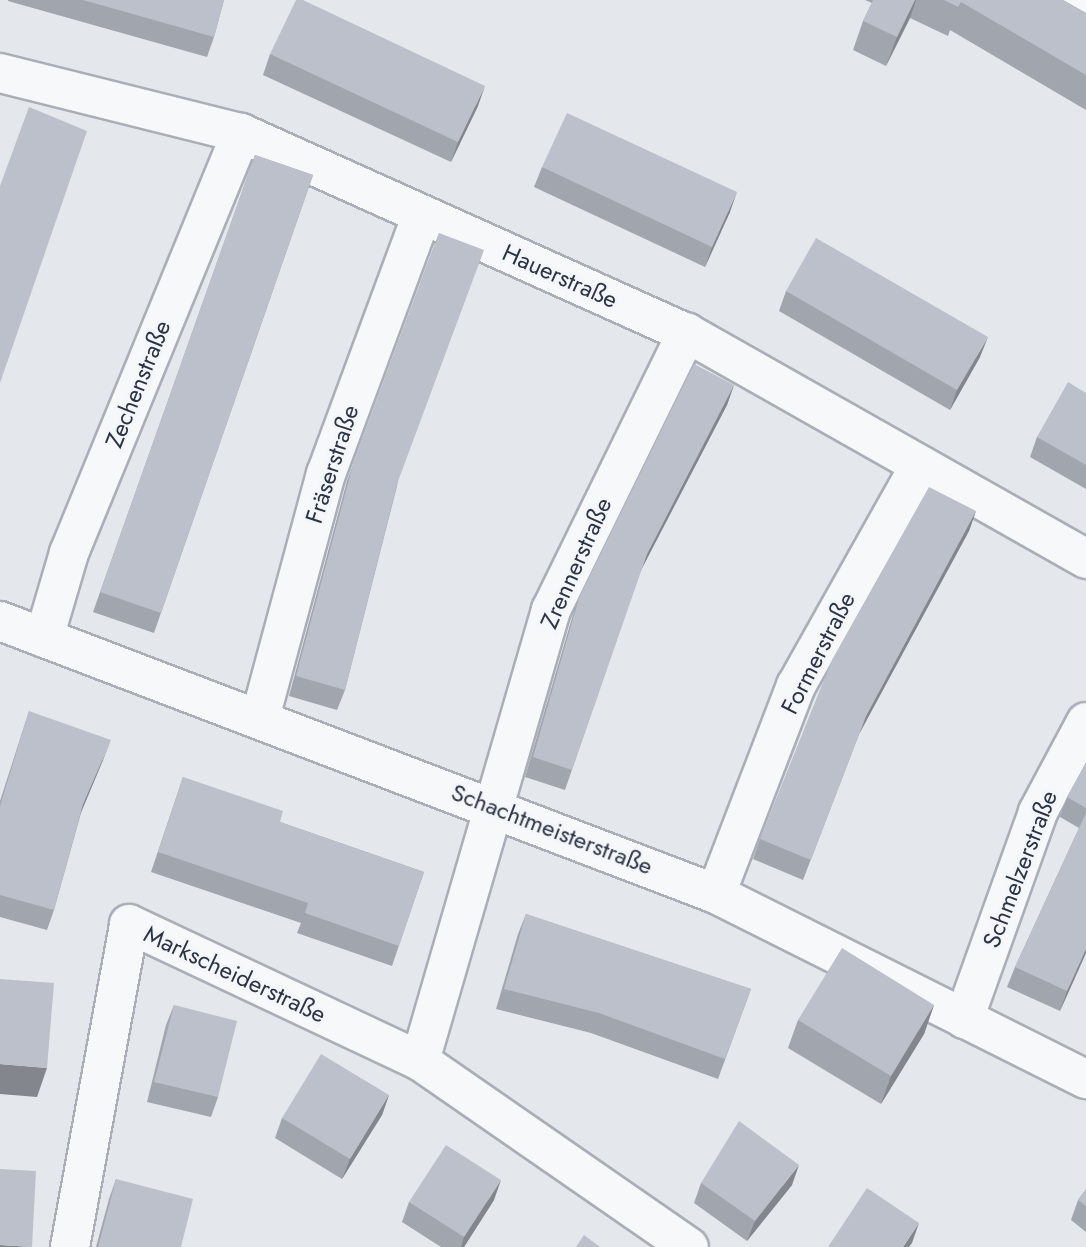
<!DOCTYPE html>
<html>
<head>
<meta charset="utf-8">
<style>
  body { margin:0 }
  #map { position:relative; width:1086px; height:1247px; overflow:hidden; background:#e4e7ec; font-family:Jost,sans-serif }
  div>[style] { position:absolute }
  .roads { filter:drop-shadow(2px 0 #a9aeb7) drop-shadow(-2px 0 #a9aeb7) drop-shadow(0 2px #a9aeb7) drop-shadow(0 -2px #a9aeb7) }
  .minor>* { height:38px; margin:-19px; padding:0 19px; transform-origin:19px; border-radius:19px; background:#f7f8fa }
  .wall>* { inset:0; background:#a1a5ae }
  .shaded-wall>* { inset:0; background:#83868d }
  .building>* { inset:0; background:#bbc0ca }
  span { translate:-50% -50%; white-space:nowrap; text-align:center; line-height:1.15; -webkit-text-stroke:6px #f4f6f9; paint-order:stroke }
  .street-label { font-size:24px; color:#2b3445 }
</style>
</head>
<body>
<div id="map">
  <div class="roads">
    <div class="minor">
      <i style="left:1063px;top:0;width:26px;rotate:29deg"></i>
      <i style="left:0;top:73px;width:248px;rotate:14deg"></i>
      <i style="left:241px;top:133px;width:489px;rotate:24.2deg"></i>
      <i style="left:687px;top:333px;width:459px;rotate:29.5deg"></i>
      <i style="left:0;top:621px;width:766px;rotate:20.87deg"></i>
      <i style="left:716px;top:894px;width:414px;rotate:26.6deg"></i>
      <i style="left:44px;top:638px;width:89px;rotate:-73.6deg"></i>
      <i style="left:69px;top:553px;width:454px;rotate:-67.7deg"></i>
      <i style="left:260px;top:718px;width:253px;rotate:-74.9deg"></i>
      <i style="left:326px;top:474px;width:276px;rotate:-69.7deg"></i>
      <i style="left:716px;top:894px;width:223px;rotate:-69deg"></i>
      <i style="left:796px;top:686px;width:253px;rotate:-60.7deg"></i>
      <i style="left:964px;top:1019px;width:220px;rotate:-70.3deg"></i>
      <i style="left:1038px;top:812px;width:102px;rotate:-61.9deg"></i>
      <i style="left:420px;top:1061px;width:470px;rotate:-73.8deg"></i>
      <i style="left:551px;top:610px;width:309px;rotate:-63.9deg"></i>
      <i style="left:70px;top:1247px;width:328px;rotate:-79.6deg"></i>
      <i style="left:129px;top:924px;width:322px;rotate:25.2deg"></i>
      <i style="left:420px;top:1061px;width:327px;rotate:34.7deg"></i>
    </div>
  </div>
  <div class="wall">
    <i style="clip-path:polygon(8px 0,224px 0,214px 37px,207px 57px,8px 1px)"></i>
    <i style="clip-path:polygon(865px 0,1063px 0,1086px 13px,1086px 110px,950px 30px,948px 36px,910px 18px,886px 66px,853px 50px,863px 21px,872px 3px)"></i>
    <i style="clip-path:polygon(270px 54px,478px 106px,451px 162px,263px 75px)"></i>
    <i style="clip-path:polygon(255px 155px,313px 175px,154px 633px,93px 612px)"></i>
    <i style="clip-path:polygon(542px 167px,730px 212px,705px 267px,534px 187px)"></i>
    <i style="clip-path:polygon(439px 233px,397px 486px,345px 690px,337px 710px,289px 696px,347px 481px)"></i>
    <i style="clip-path:polygon(786px 291px,980px 357px,950px 410px,779px 311px)"></i>
    <i style="clip-path:polygon(734px 385px,727px 405px,640px 572px,565px 790px,525px 777px,572px 618px,579px 598px)"></i>
    <i style="clip-path:polygon(1086px 393px,1086px 489px,1030px 457px,1037px 437px)"></i>
    <i style="clip-path:polygon(976px 511px,969px 531px,858px 736px,803px 880px,753px 859px,760px 839px)"></i>
    <i style="clip-path:polygon(29px 711px,103px 760px,81px 813px,54px 910px,47px 930px,0 917px,0 801px)"></i>
    <i style="clip-path:polygon(1086px 763px,1086px 953px,1060px 1011px,1007px 987px,1015px 967px,1079px 828px,1060px 817px,1067px 797px)"></i>
    <i style="clip-path:polygon(183px 777px,280px 822px,424px 872px,392px 966px,297px 933px,301px 923px,151px 872px)"></i>
    <i style="clip-path:polygon(526px 914px,751px 989px,718px 1079px,591px 1033px,496px 1009px,518px 934px)"></i>
    <i style="clip-path:polygon(174px 1005px,218px 1097px,211px 1117px,147px 1102px,166px 1025px)"></i>
    <i style="clip-path:polygon(934px 1005px,924px 1034px,881px 1104px,788px 1048px,798px 1020px)"></i>
    <i style="clip-path:polygon(389px 1095px,382px 1115px,342px 1179px,275px 1138px,282px 1118px)"></i>
    <i style="clip-path:polygon(116px 1179px,181px 1247px,96px 1247px,109px 1199px)"></i>
    <i style="clip-path:polygon(701px 1183px,792px 1185px,747px 1241px,694px 1203px)"></i>
    <i style="clip-path:polygon(1086px 1189px,1086px 1232px,1071px 1220px,1078px 1200px)"></i>
    <i style="clip-path:polygon(494px 1200px,464px 1247px,441px 1247px,402px 1222px,409px 1202px)"></i>
  </div>
  <div class="shaded-wall">
    <i style="clip-path:polygon(915px 0,916px 0,910px 18px,886px 66px,897px 37px)"></i>
    <i style="clip-path:polygon(485px 86px,478px 106px,451px 162px,458px 142px)"></i>
    <i style="clip-path:polygon(737px 192px,730px 212px,705px 267px,712px 247px)"></i>
    <i style="clip-path:polygon(988px 337px,980px 357px,950px 410px,957px 390px)"></i>
    <i style="clip-path:polygon(734px 385px,727px 405px,639px 574px,647px 554px)"></i>
    <i style="clip-path:polygon(976px 511px,969px 531px,858px 736px,803px 880px,866px 716px)"></i>
    <i style="clip-path:polygon(111px 740px,103px 760px,76px 824px,83px 804px)"></i>
    <i style="clip-path:polygon(1086px 949px,1086px 953px,1060px 1011px,1067px 991px)"></i>
    <i style="clip-path:polygon(934px 1005px,924px 1034px,881px 1104px,891px 1076px)"></i>
    <i style="clip-path:polygon(0 1064px,47px 1068px,37px 1097px,0 1094px)"></i>
    <i style="clip-path:polygon(389px 1095px,382px 1115px,342px 1179px,350px 1159px)"></i>
    <i style="clip-path:polygon(799px 1165px,792px 1185px,747px 1241px,755px 1221px)"></i>
    <i style="clip-path:polygon(501px 1180px,494px 1200px,464px 1247px,461px 1247px,464px 1237px)"></i>
    <i style="clip-path:polygon(919px 1223px,912px 1243px,909px 1247px,903px 1247px)"></i>
    <i style="clip-path:polygon(0 1245px,32px 1247px,0 1247px)"></i>
  </div>
  <div class="building">
    <i style="clip-path:polygon(83px 0,224px 0,214px 37px)"></i>
    <i style="clip-path:polygon(296px 0,303px 0,485px 86px,458px 142px,270px 54px)"></i>
    <i style="clip-path:polygon(873px 0,915px 0,897px 37px,863px 21px)"></i>
    <i style="clip-path:polygon(944px 0,1063px 0,1086px 13px,1086px 75px,961px 2px,958px 7px)"></i>
    <i style="clip-path:polygon(29px 107px,87px 131px,0 383px,0 186px)"></i>
    <i style="clip-path:polygon(567px 113px,737px 192px,712px 247px,542px 167px)"></i>
    <i style="clip-path:polygon(255px 155px,313px 175px,161px 613px,100px 592px)"></i>
    <i style="clip-path:polygon(439px 233px,484px 250px,397px 484px,345px 690px,296px 676px,354px 461px)"></i>
    <i style="clip-path:polygon(816px 238px,988px 337px,957px 390px,786px 291px)"></i>
    <i style="clip-path:polygon(694px 364px,734px 385px,647px 554px,572px 770px,533px 757px,579px 598px)"></i>
    <i style="clip-path:polygon(1068px 382px,1086px 393px,1086px 465px,1037px 437px)"></i>
    <i style="clip-path:polygon(929px 487px,976px 511px,866px 716px,811px 860px,760px 839px,832px 660px)"></i>
    <i style="clip-path:polygon(29px 711px,111px 740px,83px 804px,54px 910px,0 895px,0 806px)"></i>
    <i style="clip-path:polygon(1086px 763px,1086px 808px,1067px 797px)"></i>
    <i style="clip-path:polygon(183px 777px,283px 811px,280px 822px,424px 872px,399px 946px,305px 913px,308px 903px,158px 852px)"></i>
    <i style="clip-path:polygon(1086px 813px,1086px 949px,1067px 991px,1015px 967px)"></i>
    <i style="clip-path:polygon(526px 914px,751px 989px,725px 1059px,599px 1013px,504px 989px)"></i>
    <i style="clip-path:polygon(842px 948px,934px 1005px,891px 1076px,798px 1020px)"></i>
    <i style="clip-path:polygon(0 979px,54px 983px,47px 1068px,0 1064px)"></i>
    <i style="clip-path:polygon(174px 1005px,237px 1021px,218px 1097px,154px 1082px)"></i>
    <i style="clip-path:polygon(321px 1054px,389px 1095px,350px 1159px,282px 1118px)"></i>
    <i style="clip-path:polygon(739px 1121px,799px 1165px,755px 1221px,701px 1183px)"></i>
    <i style="clip-path:polygon(446px 1145px,501px 1180px,464px 1237px,409px 1202px)"></i>
    <i style="clip-path:polygon(0 1169px,36px 1171px,32px 1247px,0 1245px)"></i>
    <i style="clip-path:polygon(116px 1179px,193px 1199px,181px 1247px,98px 1247px)"></i>
    <i style="clip-path:polygon(867px 1188px,919px 1223px,903px 1247px,828px 1247px)"></i>
    <i style="clip-path:polygon(1086px 1189px,1086px 1206px,1078px 1200px)"></i>
    <i style="clip-path:polygon(584px 1235px,600px 1247px,576px 1247px)"></i>
  </div>
  <div class="street-label">
    <span style="left:560px;top:276px;rotate:24deg">Hauerstraße</span>
    <span style="left:138px;top:384px;rotate:-68deg">Zechenstraße</span>
    <span style="left:332px;top:464px;rotate:-72deg">Fräserstraße</span>
    <span style="left:576px;top:563px;rotate:-66deg">Zrennerstraße</span>
    <span style="left:818px;top:653px;rotate:-63deg">Formerstraße</span>
    <span style="left:552px;top:829px;rotate:21deg">Schachtmeisterstraße</span>
    <span style="left:1020px;top:869px;rotate:-69deg">Schmelzerstraße</span>
    <span style="left:235px;top:974px;rotate:25deg">Markscheiderstraße</span>
  </div>
</div>
</body>
</html>
